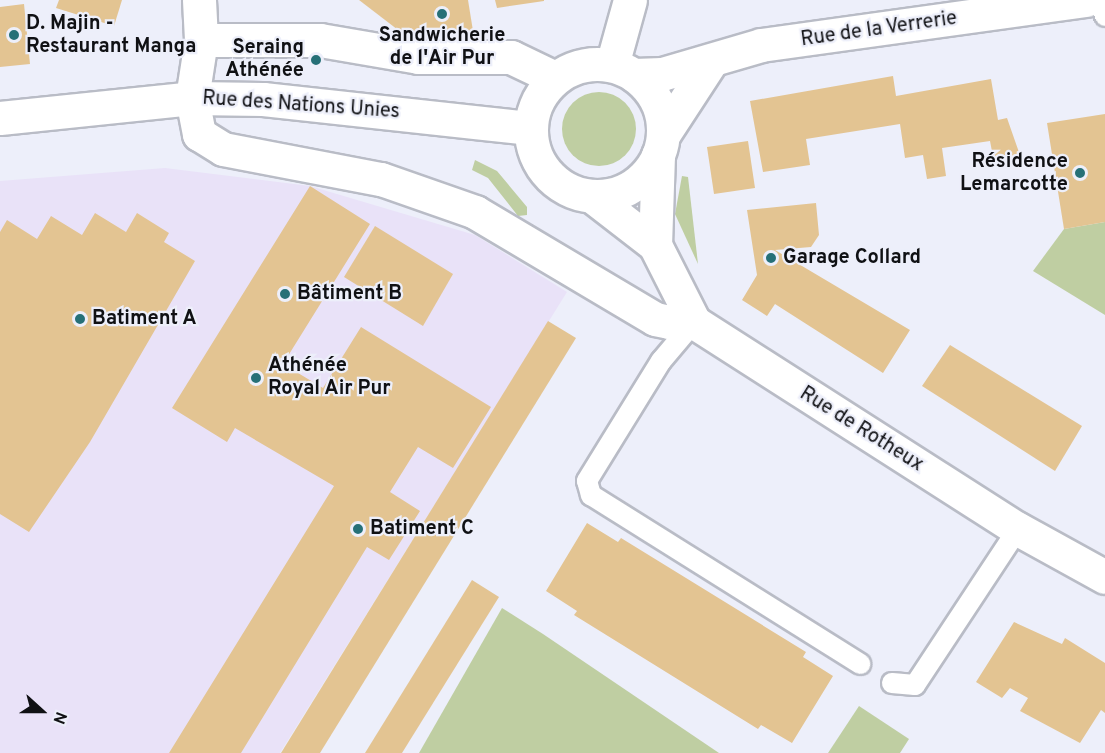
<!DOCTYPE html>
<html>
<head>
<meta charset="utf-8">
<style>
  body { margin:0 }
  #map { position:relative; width:1105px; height:753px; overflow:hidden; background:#edeffa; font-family:Overpass,sans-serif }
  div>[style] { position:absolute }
  .education>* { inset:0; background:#e9e2f8 }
  .green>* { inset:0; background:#bfcea2 }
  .round { border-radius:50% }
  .building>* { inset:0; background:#e3c492 }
  .roads { filter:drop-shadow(2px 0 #b9bcc6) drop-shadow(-2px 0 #b9bcc6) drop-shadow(0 2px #b9bcc6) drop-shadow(0 -2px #b9bcc6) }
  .service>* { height:20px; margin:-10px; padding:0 10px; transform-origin:10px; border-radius:10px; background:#fff }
  .minor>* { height:33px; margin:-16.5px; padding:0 16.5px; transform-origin:16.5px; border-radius:16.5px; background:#fff }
  .tertiary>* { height:33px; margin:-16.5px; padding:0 16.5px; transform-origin:16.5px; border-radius:16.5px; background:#fff }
  .tertiary>.ring { margin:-16.5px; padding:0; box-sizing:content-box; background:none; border:33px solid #fff; border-radius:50% }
  .dots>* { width:16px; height:16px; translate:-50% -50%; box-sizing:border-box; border:3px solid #edeffa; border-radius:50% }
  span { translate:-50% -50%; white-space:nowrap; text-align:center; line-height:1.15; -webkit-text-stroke:4.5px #edeffa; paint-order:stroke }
  .poi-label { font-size:20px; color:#101114; font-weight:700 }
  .left { translate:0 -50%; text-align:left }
  .right { translate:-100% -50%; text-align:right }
  .street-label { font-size:20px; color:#101114 }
  .north { position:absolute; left:12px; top:681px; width:60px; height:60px; -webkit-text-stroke:4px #edeffa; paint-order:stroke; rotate:111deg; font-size:16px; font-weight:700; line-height:24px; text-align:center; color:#101114 }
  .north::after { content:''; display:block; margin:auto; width:21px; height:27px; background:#101114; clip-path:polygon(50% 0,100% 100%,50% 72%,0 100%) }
</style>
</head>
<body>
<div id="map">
  <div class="education">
    <i style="clip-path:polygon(165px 168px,310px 186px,475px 235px,567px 292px,280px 753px,0 753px,0 181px)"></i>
  </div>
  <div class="green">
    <i class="round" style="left:562px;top:92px;width:74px;height:74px"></i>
    <i style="clip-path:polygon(475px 160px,497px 171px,527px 207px,527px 215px,518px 216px,488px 178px,472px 170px)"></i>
    <i style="clip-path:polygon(682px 176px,688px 177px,698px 264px,675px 214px)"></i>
    <i style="clip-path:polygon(1105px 222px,1105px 315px,1033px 271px,1064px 229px)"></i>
    <i style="clip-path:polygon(502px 608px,543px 634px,719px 753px,419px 753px)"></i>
    <i style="clip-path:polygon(859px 706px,909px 739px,900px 753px,828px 753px)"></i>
  </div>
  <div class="building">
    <i style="clip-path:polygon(59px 0,122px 0,114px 26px,56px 8px)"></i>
    <i style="clip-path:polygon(359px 0,468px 0,473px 31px,402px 33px)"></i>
    <i style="clip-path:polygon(495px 0,544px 0,544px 1px,497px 8px)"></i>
    <i style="clip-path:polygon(24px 4px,30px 64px,0 67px,0 7px)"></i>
    <i style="clip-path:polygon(893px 76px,896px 96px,991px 79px,998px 120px,1007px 118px,1021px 158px,994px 162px,990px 141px,942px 148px,946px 176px,927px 179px,923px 155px,905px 158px,900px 124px,806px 139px,810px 165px,763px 172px,750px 101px)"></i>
    <i style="clip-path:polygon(1105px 114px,1105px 222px,1064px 229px,1047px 123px)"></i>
    <i style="clip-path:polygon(748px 141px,755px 188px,714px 194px,707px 147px)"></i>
    <i style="clip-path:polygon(310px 186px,370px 224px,283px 364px,323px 388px,361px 327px,491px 407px,453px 468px,418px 447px,390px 492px,420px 511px,389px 560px,367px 547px,241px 753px,169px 753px,334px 486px,235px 428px,227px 442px,172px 408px)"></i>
    <i style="clip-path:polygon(816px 203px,819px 235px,811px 247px,775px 250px,910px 330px,883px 373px,775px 304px,767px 316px,742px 300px,757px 275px,747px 210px)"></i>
    <i style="clip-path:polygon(95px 213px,126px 232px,137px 213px,169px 233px,164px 242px,195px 261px,90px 442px,29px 532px,0 514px,0 232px,7px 220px,37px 239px,51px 216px,82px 235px)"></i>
    <i style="clip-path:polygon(375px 226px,453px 274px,423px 326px,344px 277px)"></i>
    <i style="clip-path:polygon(548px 321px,576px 338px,320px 753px,281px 753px)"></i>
    <i style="clip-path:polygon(950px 345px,1082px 426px,1055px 471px,922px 386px)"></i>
    <i style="clip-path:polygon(587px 523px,618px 542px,621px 538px,806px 652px,803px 657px,833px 676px,792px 743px,761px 725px,758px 729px,574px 615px,577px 611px,546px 591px)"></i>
    <i style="clip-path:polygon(472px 580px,499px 597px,402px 753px,365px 753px)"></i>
    <i style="clip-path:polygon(1014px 622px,1062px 644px,1065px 638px,1105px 663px,1105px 713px,1101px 710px,1080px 743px,1020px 711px,1028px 698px,1010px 688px,1002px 698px,976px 682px)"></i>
  </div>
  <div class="roads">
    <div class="service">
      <i style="left:1099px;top:0;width:17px;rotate:69deg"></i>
      <i style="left:694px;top:322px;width:51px;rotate:130.2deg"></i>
      <i style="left:661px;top:361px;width:141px;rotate:121.7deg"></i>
      <i style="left:587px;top:481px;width:15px;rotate:74deg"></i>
      <i style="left:591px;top:495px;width:318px;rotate:32.1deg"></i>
      <i style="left:892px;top:683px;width:23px;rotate:5deg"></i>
      <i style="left:915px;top:685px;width:187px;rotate:-56.6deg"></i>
    </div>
    <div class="minor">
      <i style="left:199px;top:0;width:40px;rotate:87.1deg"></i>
      <i style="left:201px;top:40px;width:59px;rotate:98.8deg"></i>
      <i style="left:192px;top:98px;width:37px;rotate:79deg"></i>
      <i style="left:199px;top:134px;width:28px;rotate:32deg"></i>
      <i style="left:223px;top:149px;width:161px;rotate:10.8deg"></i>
      <i style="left:381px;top:179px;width:100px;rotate:19.3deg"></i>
      <i style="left:475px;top:212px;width:209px;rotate:30.7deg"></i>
      <i style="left:655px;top:319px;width:14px;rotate:12deg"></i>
      <i style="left:669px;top:322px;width:19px;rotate:-28deg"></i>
      <i style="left:201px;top:40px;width:119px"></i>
      <i style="left:320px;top:40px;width:99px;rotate:9.8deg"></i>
      <i style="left:418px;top:57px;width:93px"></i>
      <i style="left:511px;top:57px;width:49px;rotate:25.5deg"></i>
      <i style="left:612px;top:65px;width:67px;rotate:-74.5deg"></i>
    </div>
    <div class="tertiary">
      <i class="ring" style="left:531px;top:64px;width:99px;height:99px"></i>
      <i style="left:634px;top:75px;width:28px;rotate:-2deg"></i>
      <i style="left:662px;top:74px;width:103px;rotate:-16.3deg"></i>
      <i style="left:761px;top:45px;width:328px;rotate:-7.9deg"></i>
      <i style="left:0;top:118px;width:193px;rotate:-5.9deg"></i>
      <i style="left:192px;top:98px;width:71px;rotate:0.8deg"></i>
      <i style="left:263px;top:99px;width:269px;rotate:6.2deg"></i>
      <i style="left:663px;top:135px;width:86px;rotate:-56.9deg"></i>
      <i style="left:658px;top:155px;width:90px;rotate:91.9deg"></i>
      <i style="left:655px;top:245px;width:86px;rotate:63.1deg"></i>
      <i style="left:694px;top:322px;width:384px;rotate:32.6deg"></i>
      <i style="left:1018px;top:529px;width:99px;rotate:28.9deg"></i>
      <i style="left:593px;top:197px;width:78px;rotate:37.7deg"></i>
    </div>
  </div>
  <div class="dots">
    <i style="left:442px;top:14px;background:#267077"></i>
    <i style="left:14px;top:35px;background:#267077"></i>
    <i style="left:316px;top:60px;background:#267077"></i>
    <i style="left:1080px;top:173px;background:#267077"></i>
    <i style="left:771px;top:258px;background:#267077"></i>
    <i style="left:285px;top:294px;background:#267077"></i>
    <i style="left:80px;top:319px;background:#267077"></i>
    <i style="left:256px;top:378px;background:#267077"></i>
    <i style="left:358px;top:529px;background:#267077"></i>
  </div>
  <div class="poi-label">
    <span class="left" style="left:26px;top:36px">D. Majin -<br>Restaurant Manga</span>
    <span style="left:442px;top:48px">Sandwicherie<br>de l'Air Pur</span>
    <span class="right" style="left:304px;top:60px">Seraing<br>Athénée</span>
    <span class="right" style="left:1068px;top:174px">Résidence<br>Lemarcotte</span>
    <span class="left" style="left:783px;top:258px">Garage Collard</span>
    <span class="left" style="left:297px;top:294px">Bâtiment B</span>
    <span class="left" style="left:92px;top:319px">Batiment A</span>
    <span class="left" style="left:268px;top:378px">Athénée<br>Royal Air Pur</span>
    <span class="left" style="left:370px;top:529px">Batiment C</span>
  </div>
  <div class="street-label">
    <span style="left:879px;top:30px;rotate:-8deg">Rue de la Verrerie</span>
    <span style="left:301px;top:106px;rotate:4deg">Rue des Nations Unies</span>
    <span style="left:861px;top:430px;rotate:32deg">Rue de Rotheux</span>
  </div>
  <div class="north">N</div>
</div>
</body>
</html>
